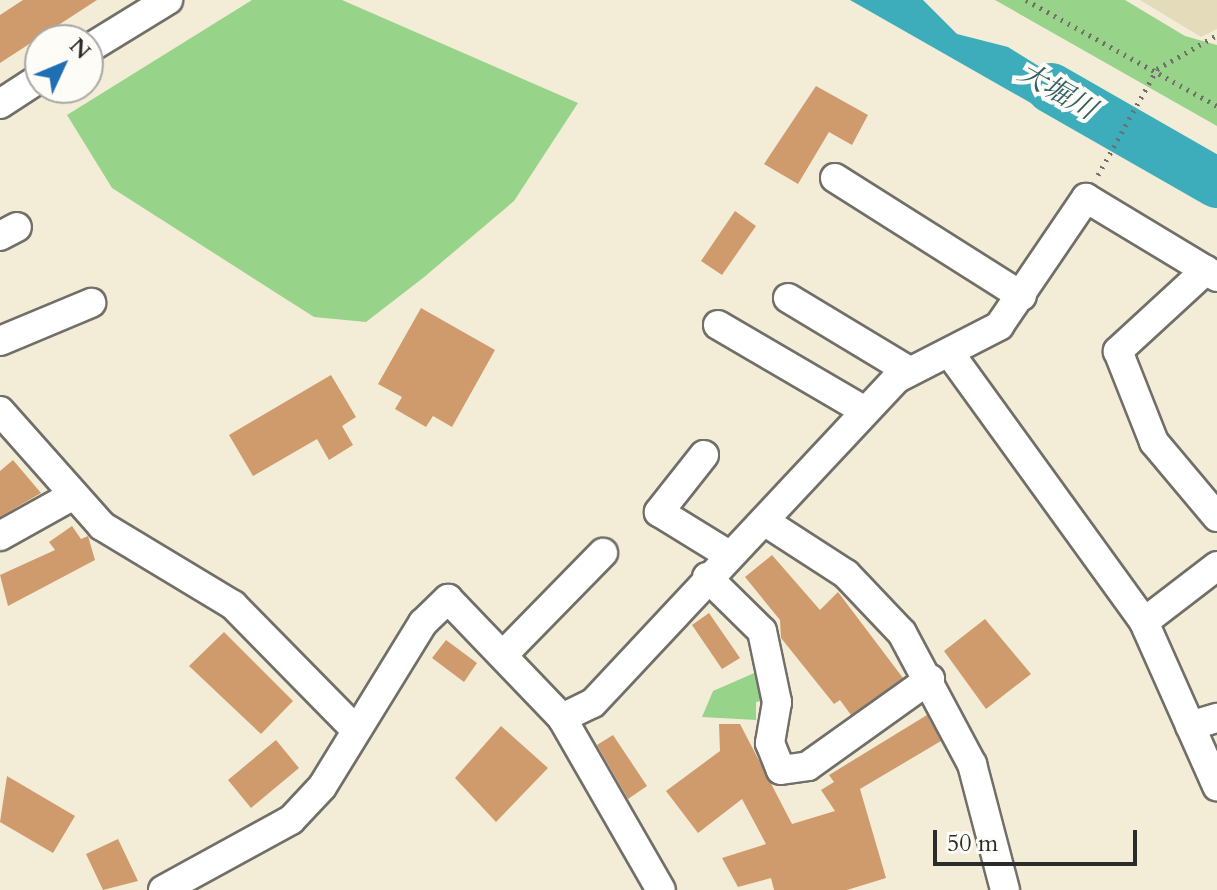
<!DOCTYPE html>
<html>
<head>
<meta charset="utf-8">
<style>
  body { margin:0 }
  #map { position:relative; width:1217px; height:890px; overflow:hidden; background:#f3edd8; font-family:Cardo,"Noto Serif JP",serif }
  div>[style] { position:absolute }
  .built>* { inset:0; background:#e3dbba }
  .green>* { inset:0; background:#97d489 }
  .water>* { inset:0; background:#3dacbb }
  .river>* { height:50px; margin:-25px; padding:0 25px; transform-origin:25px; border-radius:25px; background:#3dacbb }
  .building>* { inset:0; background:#cf9b6c }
  .path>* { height:5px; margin-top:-2.5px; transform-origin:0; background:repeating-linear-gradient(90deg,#716f68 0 2px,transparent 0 8px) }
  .roads { filter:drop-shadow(2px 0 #716f68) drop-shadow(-2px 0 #716f68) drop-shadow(0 2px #716f68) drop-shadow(0 -2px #716f68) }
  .minor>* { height:28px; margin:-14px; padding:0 14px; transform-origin:14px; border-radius:14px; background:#fff }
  span { translate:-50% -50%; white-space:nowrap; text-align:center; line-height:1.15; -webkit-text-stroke:8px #fdfcf7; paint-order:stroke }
  .water-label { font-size:28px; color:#325f65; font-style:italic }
  .north { position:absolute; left:24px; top:24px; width:80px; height:80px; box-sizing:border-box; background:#fdfcf7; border:2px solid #a9a8a5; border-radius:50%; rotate:46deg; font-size:22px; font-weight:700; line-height:32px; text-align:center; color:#2b2b2b }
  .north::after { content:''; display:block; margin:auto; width:28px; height:36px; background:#1f6fb2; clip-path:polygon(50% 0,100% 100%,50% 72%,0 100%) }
  .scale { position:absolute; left:933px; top:830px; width:204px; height:36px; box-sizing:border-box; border:4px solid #2b2b2b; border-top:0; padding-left:10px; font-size:24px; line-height:28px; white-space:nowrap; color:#2b2b2b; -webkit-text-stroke:6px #fdfcf7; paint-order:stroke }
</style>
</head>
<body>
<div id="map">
  <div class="built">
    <i style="clip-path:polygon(1140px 0,1217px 0,1217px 29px,1201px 37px)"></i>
  </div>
  <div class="green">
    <i style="clip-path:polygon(252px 0,342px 0,578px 103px,514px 201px,423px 278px,366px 322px,314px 317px,112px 188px,67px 115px)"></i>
    <i style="clip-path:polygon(995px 0,1125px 0,1185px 36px,1217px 45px,1217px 126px)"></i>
    <i style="clip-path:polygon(766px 668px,767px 700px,756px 702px,756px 720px,702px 717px,713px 691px)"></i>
  </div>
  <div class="water">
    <i style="clip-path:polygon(850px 0,923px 0,957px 34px,1008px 47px,1116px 114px,1101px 143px)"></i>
    <i style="clip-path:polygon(1143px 131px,1217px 173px,1217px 200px,1131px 152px)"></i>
  </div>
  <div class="river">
    <i style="left:1051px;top:88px;width:191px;rotate:29.8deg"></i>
  </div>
  <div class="building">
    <i style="clip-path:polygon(23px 0,97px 0,0 63px,0 15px)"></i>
    <i style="clip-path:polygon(816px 86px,868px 115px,852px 145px,829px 132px,798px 184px,764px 164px)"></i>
    <i style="clip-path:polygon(735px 211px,756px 226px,722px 275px,701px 261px)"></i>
    <i style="clip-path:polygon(421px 308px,495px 350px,452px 427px,433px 416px,426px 427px,395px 409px,402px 397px,378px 384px)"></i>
    <i style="clip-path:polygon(331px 375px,356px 417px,342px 426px,353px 445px,329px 460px,317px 439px,253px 476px,229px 435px)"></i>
    <i style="clip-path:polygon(13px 460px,41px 493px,0 517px,0 471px)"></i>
    <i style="clip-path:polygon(72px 526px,81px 539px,88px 536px,95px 560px,8px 606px,0 575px,55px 550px,49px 542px)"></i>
    <i style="clip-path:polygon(772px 555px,820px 610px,838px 592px,903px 678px,851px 715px,840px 700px,834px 704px,781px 638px,780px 620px,745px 577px)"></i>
    <i style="clip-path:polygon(709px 613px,740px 658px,722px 669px,692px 625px)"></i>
    <i style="clip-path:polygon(985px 619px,1031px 674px,986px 709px,944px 651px)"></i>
    <i style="clip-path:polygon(224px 632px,293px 701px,261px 734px,189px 666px)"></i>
    <i style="clip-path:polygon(446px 640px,477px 663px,464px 682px,432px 658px)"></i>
    <i style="clip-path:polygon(927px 715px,941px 741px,860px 789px,886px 878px,847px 890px,774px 890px,771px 878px,738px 887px,722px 858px,766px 844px,742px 799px,698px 833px,666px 791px,720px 751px,719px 724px,740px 724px,792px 824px,835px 811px,821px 790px,834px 782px,829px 775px)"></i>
    <i style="clip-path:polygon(501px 726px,548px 768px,496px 822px,455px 778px)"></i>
    <i style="clip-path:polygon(613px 735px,647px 786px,628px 799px,597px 745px)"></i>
    <i style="clip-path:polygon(276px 740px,299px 768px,251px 808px,228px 780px)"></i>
    <i style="clip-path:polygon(7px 776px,75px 816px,53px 853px,0 822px)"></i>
    <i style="clip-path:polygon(118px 839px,138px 881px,103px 890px,86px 854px)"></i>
  </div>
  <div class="path">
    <i style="left:1026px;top:0;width:218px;rotate:29deg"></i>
    <i style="left:1098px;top:175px;width:121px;rotate:-60.9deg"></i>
    <i style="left:1157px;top:69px;width:69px;rotate:-29.5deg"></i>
  </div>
  <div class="roads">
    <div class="minor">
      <i style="left:88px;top:49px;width:94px;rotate:-31.5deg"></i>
      <i style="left:0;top:104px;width:48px;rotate:-33deg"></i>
      <i style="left:835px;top:178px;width:221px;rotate:32.3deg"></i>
      <i style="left:0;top:236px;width:19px;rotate:-28deg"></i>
      <i style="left:1206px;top:270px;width:120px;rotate:137.4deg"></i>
      <i style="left:1118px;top:351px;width:98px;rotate:68.4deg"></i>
      <i style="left:1154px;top:442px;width:98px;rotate:50deg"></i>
      <i style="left:788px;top:298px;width:141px;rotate:31.1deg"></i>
      <i style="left:718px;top:325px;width:170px;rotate:30.3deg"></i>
      <i style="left:0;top:341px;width:99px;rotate:-22.7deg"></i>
      <i style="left:951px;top:355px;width:329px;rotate:54.1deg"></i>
      <i style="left:1144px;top:622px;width:180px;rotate:66deg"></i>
      <i style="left:0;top:411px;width:154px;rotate:48.4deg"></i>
      <i style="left:102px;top:526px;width:153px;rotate:31.1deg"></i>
      <i style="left:233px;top:605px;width:173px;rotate:45.5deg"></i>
      <i style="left:704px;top:455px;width:73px;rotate:128.3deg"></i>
      <i style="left:659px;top:512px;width:82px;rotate:31.6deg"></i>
      <i style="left:764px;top:521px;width:98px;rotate:32.9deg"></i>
      <i style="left:846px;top:574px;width:81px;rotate:46.5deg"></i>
      <i style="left:902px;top:633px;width:149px;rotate:61.9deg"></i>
      <i style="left:972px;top:764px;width:130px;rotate:75.3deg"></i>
      <i style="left:0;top:536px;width:82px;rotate:-29.1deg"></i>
      <i style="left:707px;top:577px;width:77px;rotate:44.5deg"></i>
      <i style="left:762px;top:631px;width:73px;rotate:78.1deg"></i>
      <i style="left:777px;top:702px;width:42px;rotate:99.7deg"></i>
      <i style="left:770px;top:743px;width:29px;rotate:68deg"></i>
      <i style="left:781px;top:770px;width:27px;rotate:-8deg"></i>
      <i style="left:808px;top:766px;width:150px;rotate:-35.5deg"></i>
      <i style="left:1144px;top:622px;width:92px;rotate:-37.5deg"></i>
      <i style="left:503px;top:655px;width:143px;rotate:-45.6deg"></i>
      <i style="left:562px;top:718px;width:198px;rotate:60.1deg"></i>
      <i style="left:1190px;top:726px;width:28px;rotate:-17deg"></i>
      <i style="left:163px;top:890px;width:146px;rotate:-28.7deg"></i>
      <i style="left:291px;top:820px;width:45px;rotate:-46.8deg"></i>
      <i style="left:322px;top:787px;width:193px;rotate:-58.4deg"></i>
      <i style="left:423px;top:623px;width:35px;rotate:-44deg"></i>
      <i style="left:448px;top:599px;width:165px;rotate:46.2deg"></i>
      <i style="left:562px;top:718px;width:34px;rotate:-26deg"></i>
      <i style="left:593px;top:703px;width:444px;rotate:-46.9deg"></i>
      <i style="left:896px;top:379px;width:116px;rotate:-27.2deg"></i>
      <i style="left:999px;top:326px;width:155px;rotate:-55.8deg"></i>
      <i style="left:1086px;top:198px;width:153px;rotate:31.1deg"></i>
    </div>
  </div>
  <div class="water-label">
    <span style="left:1057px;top:91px;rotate:30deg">大堀川</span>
  </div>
  <div class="north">N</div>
  <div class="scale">50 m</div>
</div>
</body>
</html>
